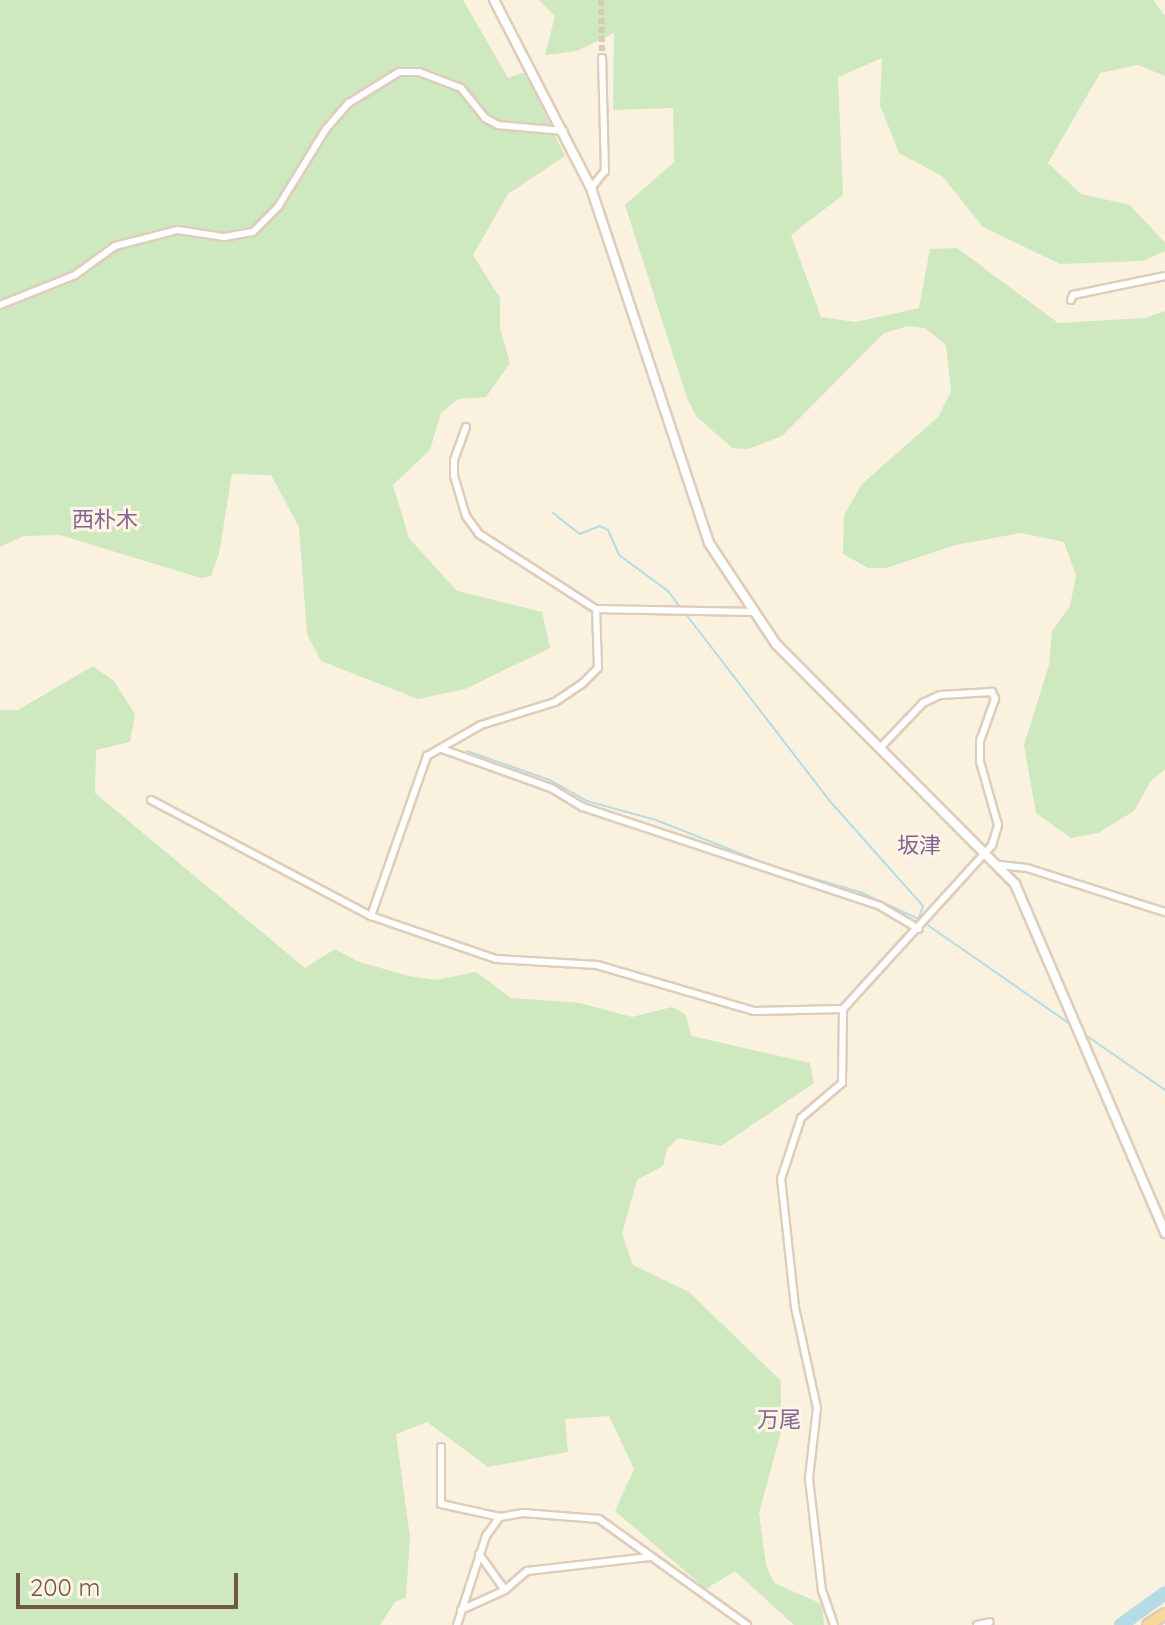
<!DOCTYPE html>
<html>
<head>
<meta charset="utf-8">
<style>
  body { margin:0 }
  #map { position:relative; width:1165px; height:1625px; overflow:hidden; background:#fbf1df; font-family:Quicksand,"Noto Sans JP",sans-serif }
  div>[style] { position:absolute }
  .green>* { inset:0; background:#cee8bf }
  .stream>* { height:2px; margin:-1px; padding:0 1px; transform-origin:1px; border-radius:1px; background:#b5dce4 }
  .river>* { height:14px; margin:-7px; padding:0 7px; transform-origin:7px; border-radius:7px; background:#b5dce4 }
  .minor-tunnel>* { height:6px; margin-top:-3px; transform-origin:0; background:repeating-linear-gradient(90deg,#d8cab9 0 6px,transparent 0 9px) }
  .roads { filter:drop-shadow(2px 0 #dfcdbc) drop-shadow(-2px 0 #dfcdbc) drop-shadow(0 2px #dfcdbc) drop-shadow(0 -2px #dfcdbc) }
  .minor>* { height:6px; margin:-3px; padding:0 3px; transform-origin:3px; border-radius:3px; background:#fff }
  .tertiary>* { height:8px; margin:-4px; padding:0 4px; transform-origin:4px; border-radius:4px; background:#fff }
  .primary>* { height:10px; margin:-5px; padding:0 5px; transform-origin:5px; border-radius:5px; background:#fad898 }
  span { translate:-50% -50%; white-space:nowrap; text-align:center; line-height:1.15; -webkit-text-stroke:6px #fff5e5; paint-order:stroke }
  .neighbourhood-label { font-size:22px; color:#856395 }
  .scale { position:absolute; left:16px; top:1573px; width:222px; height:36px; box-sizing:border-box; border:4px solid #715748; border-top:0; padding-left:10px; font-size:24px; line-height:28px; white-space:nowrap; color:#715748; -webkit-text-stroke:6px #fff5e5; paint-order:stroke }
</style>
</head>
<body>
<div id="map">
  <div class="green">
    <i style="clip-path:polygon(0 0,463px 0,508px 78px,525px 72px,565px 156px,508px 194px,473px 255px,500px 298px,500px 328px,510px 363px,486px 397px,458px 399px,441px 413px,430px 450px,393px 485px,409px 538px,457px 591px,542px 612px,550px 648px,465px 689px,418px 699px,321px 661px,307px 634px,299px 527px,271px 475px,232px 474px,219px 554px,211px 576px,201px 578px,60px 535px,24px 536px,0 547px)"></i>
    <i style="clip-path:polygon(539px 0,1153px 0,1165px 16px,1165px 76px,1138px 65px,1100px 73px,1048px 163px,1081px 194px,1130px 205px,1165px 243px,1165px 251px,1142px 261px,1060px 264px,983px 227px,942px 176px,899px 153px,880px 105px,882px 58px,838px 77px,843px 195px,791px 235px,821px 317px,856px 322px,919px 308px,930px 249px,957px 248px,1058px 323px,1145px 318px,1165px 311px,1165px 769px,1151px 781px,1134px 811px,1098px 833px,1071px 838px,1036px 813px,1024px 745px,1049px 665px,1052px 631px,1070px 606px,1076px 576px,1064px 542px,1021px 533px,955px 545px,886px 568px,868px 568px,843px 554px,844px 515px,862px 484px,938px 417px,951px 391px,946px 345px,925px 328px,908px 326px,884px 333px,782px 436px,748px 449px,732px 448px,696px 416px,687px 398px,625px 205px,674px 162px,673px 108px,613px 110px,614px 33px,577px 51px,545px 55px,555px 16px)"></i>
    <i style="clip-path:polygon(93px 666px,114px 681px,135px 714px,130px 742px,96px 750px,95px 793px,305px 968px,335px 949px,359px 962px,409px 976px,436px 980px,476px 972px,511px 998px,580px 1003px,632px 1017px,672px 1007px,685px 1014px,692px 1036px,810px 1063px,814px 1083px,721px 1146px,678px 1138px,667px 1149px,663px 1166px,637px 1180px,622px 1234px,633px 1265px,689px 1292px,781px 1381px,781px 1432px,759px 1513px,766px 1565px,774px 1583px,822px 1604px,824px 1625px,794px 1625px,735px 1571px,706px 1589px,615px 1511px,634px 1469px,609px 1416px,565px 1419px,568px 1452px,488px 1467px,427px 1422px,396px 1434px,410px 1537px,406px 1597px,395px 1602px,380px 1625px,0 1625px,0 710px,18px 710px)"></i>
  </div>
  <div class="stream">
    <i style="left:553px;top:513px;width:34px;rotate:38deg"></i>
    <i style="left:580px;top:534px;width:22px;rotate:-22deg"></i>
    <i style="left:600px;top:526px;width:9px;rotate:27deg"></i>
    <i style="left:608px;top:530px;width:27px;rotate:66deg"></i>
    <i style="left:619px;top:555px;width:61px;rotate:36.3deg"></i>
    <i style="left:668px;top:591px;width:21px;rotate:53deg"></i>
    <i style="left:685px;top:613px;width:235px;rotate:52.4deg"></i>
    <i style="left:828px;top:799px;width:143px;rotate:48.4deg"></i>
    <i style="left:923px;top:906px;width:12px;rotate:110deg"></i>
    <i style="left:467px;top:751px;width:88px;rotate:19.3deg"></i>
    <i style="left:550px;top:780px;width:43px;rotate:29.6deg"></i>
    <i style="left:587px;top:801px;width:72px;rotate:15.4deg"></i>
    <i style="left:656px;top:820px;width:125px;rotate:21.6deg"></i>
    <i style="left:772px;top:866px;width:92px;rotate:16.5deg"></i>
    <i style="left:860px;top:892px;width:65px;rotate:24.6deg"></i>
    <i style="left:919px;top:919px;width:188px;rotate:34.8deg"></i>
    <i style="left:1084px;top:1034px;width:98px;rotate:34.7deg"></i>
  </div>
  <div class="river">
    <i style="left:1121px;top:1625px;width:54px;rotate:-36deg"></i>
  </div>
  <div class="minor-tunnel">
    <i style="left:601px;top:0;width:58px;rotate:89deg"></i>
  </div>
  <div class="roads">
    <div class="minor">
      <i style="left:591px;top:188px;width:22px;rotate:-51deg"></i>
      <i style="left:605px;top:171px;width:113px;rotate:-91.5deg"></i>
      <i style="left:1071px;top:300px;width:5px;rotate:-68deg"></i>
      <i style="left:1073px;top:295px;width:94px;rotate:-11.7deg"></i>
      <i style="left:0;top:305px;width:81px;rotate:-21.8deg"></i>
      <i style="left:75px;top:275px;width:49px;rotate:-35.9deg"></i>
      <i style="left:115px;top:246px;width:65px;rotate:-14.3deg"></i>
      <i style="left:178px;top:230px;width:47px;rotate:8.7deg"></i>
      <i style="left:224px;top:237px;width:29px;rotate:-10deg"></i>
      <i style="left:253px;top:232px;width:35px;rotate:-45deg"></i>
      <i style="left:278px;top:207px;width:92px;rotate:-58.4deg"></i>
      <i style="left:326px;top:129px;width:35px;rotate:-49deg"></i>
      <i style="left:349px;top:103px;width:59px;rotate:-31.8deg"></i>
      <i style="left:399px;top:72px;width:20px"></i>
      <i style="left:419px;top:72px;width:45px;rotate:20.9deg"></i>
      <i style="left:461px;top:88px;width:38px;rotate:51deg"></i>
      <i style="left:485px;top:118px;width:15px;rotate:28deg"></i>
      <i style="left:498px;top:125px;width:66px;rotate:5.2deg"></i>
      <i style="left:466px;top:427px;width:35px;rotate:110deg"></i>
      <i style="left:454px;top:460px;width:16px;rotate:90deg"></i>
      <i style="left:454px;top:476px;width:42px;rotate:73.3deg"></i>
      <i style="left:466px;top:516px;width:22px;rotate:54deg"></i>
      <i style="left:479px;top:534px;width:139px;rotate:32.7deg"></i>
      <i style="left:596px;top:609px;width:157px;rotate:1.1deg"></i>
      <i style="left:442px;top:749px;width:116px;rotate:19.7deg"></i>
      <i style="left:551px;top:788px;width:37px;rotate:31deg"></i>
      <i style="left:583px;top:807px;width:313px;rotate:18.4deg"></i>
      <i style="left:880px;top:906px;width:45px;rotate:30.5deg"></i>
      <i style="left:151px;top:800px;width:249px;rotate:27.8deg"></i>
      <i style="left:371px;top:916px;width:132px;rotate:19deg"></i>
      <i style="left:496px;top:959px;width:101px;rotate:3.4deg"></i>
      <i style="left:597px;top:965px;width:164px;rotate:16.3deg"></i>
      <i style="left:754px;top:1011px;width:89px;rotate:-1.3deg"></i>
      <i style="left:999px;top:865px;width:28px;rotate:6deg"></i>
      <i style="left:1027px;top:868px;width:145px;rotate:17.7deg"></i>
      <i style="left:371px;top:916px;width:170px;rotate:-70.7deg"></i>
      <i style="left:427px;top:756px;width:62px;rotate:-29.9deg"></i>
      <i style="left:481px;top:725px;width:77px;rotate:-17.3deg"></i>
      <i style="left:555px;top:702px;width:34px;rotate:-34deg"></i>
      <i style="left:583px;top:683px;width:21px;rotate:-45deg"></i>
      <i style="left:598px;top:668px;width:59px;rotate:-91.9deg"></i>
      <i style="left:441px;top:1447px;width:57px;rotate:90deg"></i>
      <i style="left:441px;top:1504px;width:60px;rotate:12.4deg"></i>
      <i style="left:479px;top:1554px;width:44px;rotate:54.2deg"></i>
      <i style="left:505px;top:1590px;width:29px;rotate:-41deg"></i>
      <i style="left:527px;top:1571px;width:123px;rotate:-6.5deg"></i>
      <i style="left:461px;top:1610px;width:48px;rotate:-24.4deg"></i>
      <i style="left:457px;top:1625px;width:94px;rotate:-72deg"></i>
      <i style="left:486px;top:1536px;width:24px;rotate:-54deg"></i>
      <i style="left:500px;top:1517px;width:23px;rotate:-10deg"></i>
      <i style="left:523px;top:1513px;width:76px;rotate:4.5deg"></i>
      <i style="left:599px;top:1519px;width:182px;rotate:35.6deg"></i>
      <i style="left:834px;top:1625px;width:36px;rotate:-109deg"></i>
      <i style="left:822px;top:1591px;width:114px;rotate:-96.6deg"></i>
      <i style="left:809px;top:1478px;width:70px;rotate:-83.5deg"></i>
      <i style="left:817px;top:1408px;width:103px;rotate:-102.3deg"></i>
      <i style="left:795px;top:1307px;width:129px;rotate:-96.2deg"></i>
      <i style="left:781px;top:1179px;width:64px;rotate:-71.8deg"></i>
      <i style="left:801px;top:1118px;width:54px;rotate:-40.5deg"></i>
      <i style="left:842px;top:1083px;width:74px;rotate:-89.2deg"></i>
      <i style="left:843px;top:1009px;width:222px;rotate:-47.7deg"></i>
      <i style="left:992px;top:845px;width:21px;rotate:-73deg"></i>
      <i style="left:998px;top:825px;width:66px;rotate:-105.9deg"></i>
      <i style="left:980px;top:762px;width:21px;rotate:-90deg"></i>
      <i style="left:980px;top:741px;width:45px;rotate:-70.3deg"></i>
      <i style="left:995px;top:699px;width:8px;rotate:-113deg"></i>
      <i style="left:992px;top:692px;width:52px;rotate:176.7deg"></i>
      <i style="left:940px;top:695px;width:19px;rotate:155deg"></i>
      <i style="left:923px;top:703px;width:61px;rotate:133.7deg"></i>
      <i style="left:977px;top:1625px;width:13px;rotate:-13deg"></i>
    </div>
    <div class="tertiary">
      <i style="left:494px;top:0;width:212px;rotate:62.7deg"></i>
      <i style="left:591px;top:188px;width:374px;rotate:71.6deg"></i>
      <i style="left:709px;top:543px;width:121px;rotate:56.4deg"></i>
      <i style="left:776px;top:644px;width:339px;rotate:45.1deg"></i>
      <i style="left:1015px;top:884px;width:380px;rotate:66.7deg"></i>
    </div>
    <div class="primary">
      <i style="left:1148px;top:1625px;width:20px;rotate:-33deg"></i>
    </div>
  </div>
  <div class="neighbourhood-label">
    <span style="left:105px;top:520px">西朴木</span>
    <span style="left:919px;top:846px">坂津</span>
    <span style="left:779px;top:1420px">万尾</span>
  </div>
  <div class="scale">200 m</div>
</div>
</body>
</html>
